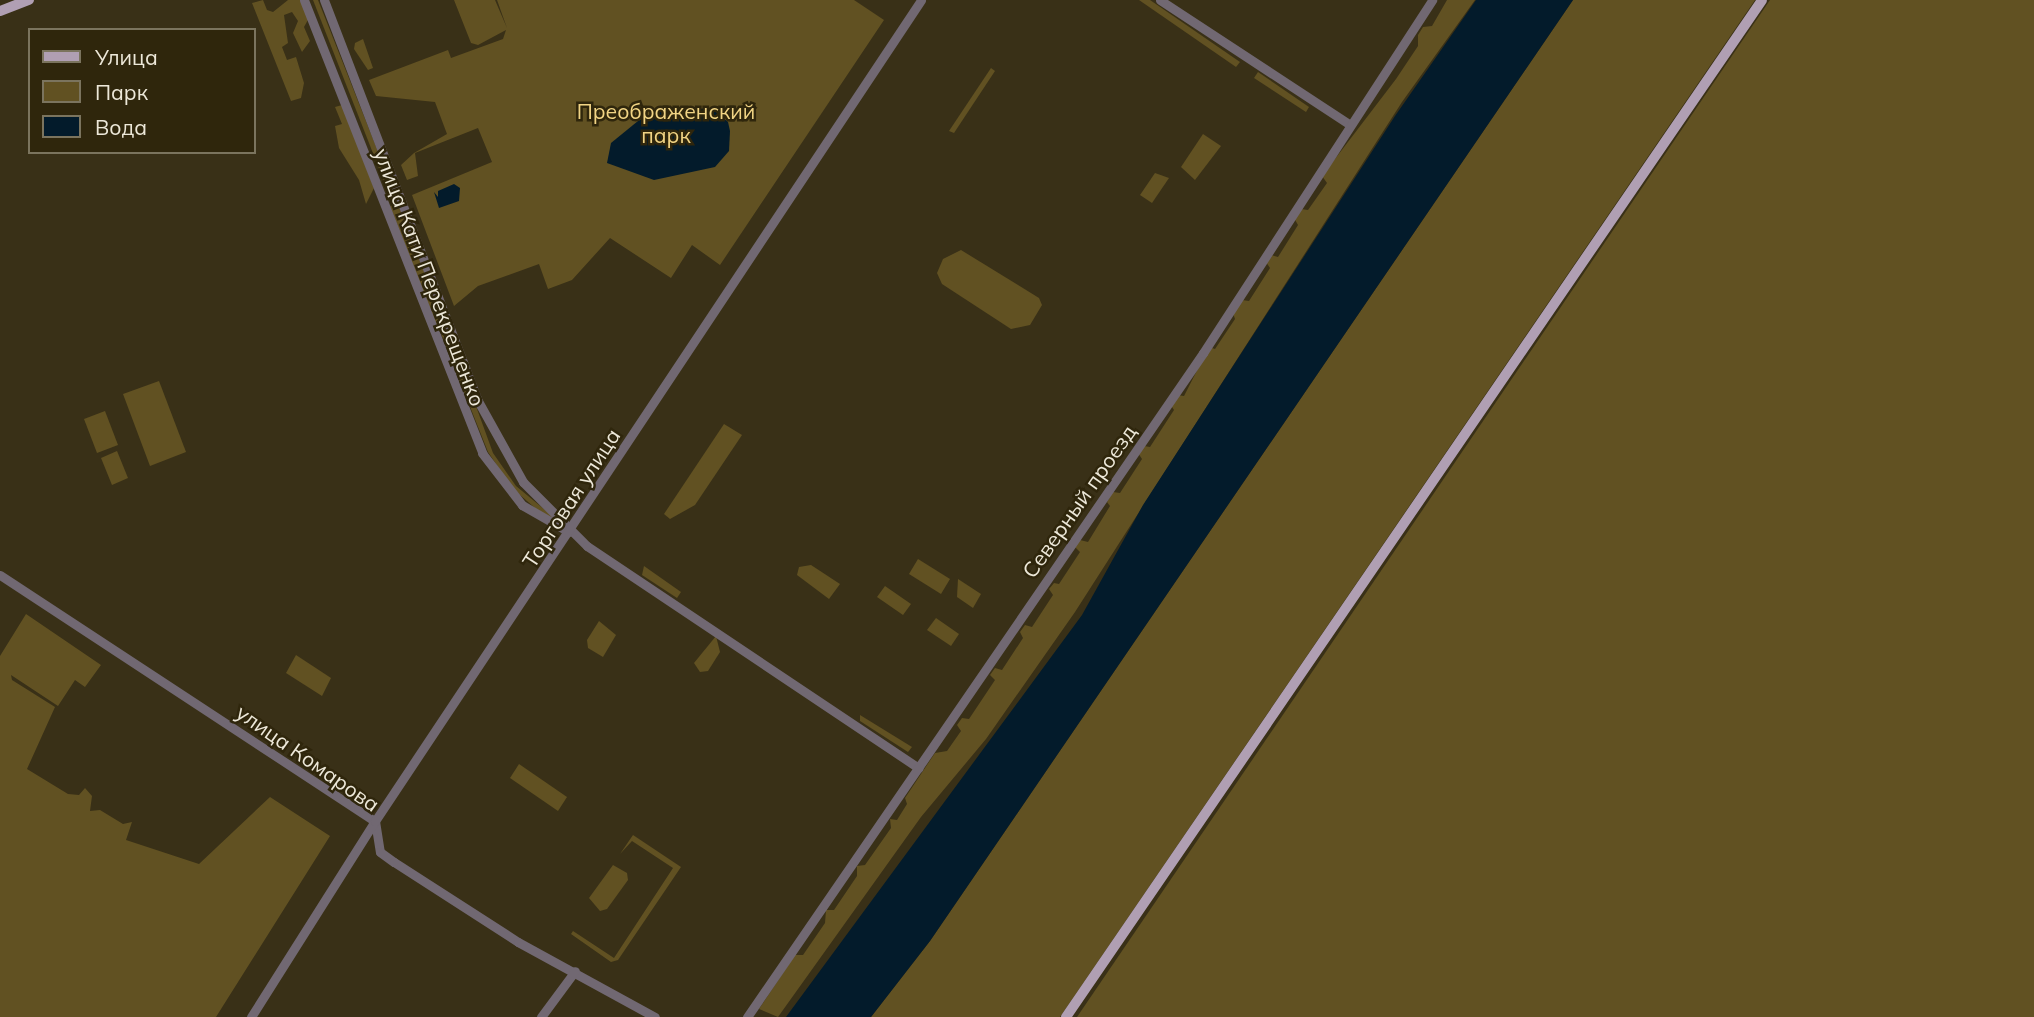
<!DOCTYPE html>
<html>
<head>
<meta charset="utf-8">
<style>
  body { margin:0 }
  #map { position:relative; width:2034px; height:1017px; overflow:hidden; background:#393017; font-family:Mulish,sans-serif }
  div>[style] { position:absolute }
  .green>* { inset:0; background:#615122 }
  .water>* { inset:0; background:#031b2b }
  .minor>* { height:9px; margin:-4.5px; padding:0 4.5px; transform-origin:4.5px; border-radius:4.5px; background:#716872 }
  .major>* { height:10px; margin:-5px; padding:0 5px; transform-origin:5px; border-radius:5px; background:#b09fb3 }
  span { translate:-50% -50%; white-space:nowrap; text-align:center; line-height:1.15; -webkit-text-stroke:5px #2f260c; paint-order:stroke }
  .park-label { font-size:21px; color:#f1d484 }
  .street-label { font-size:21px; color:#ede8d9 }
  .legend { position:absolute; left:28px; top:28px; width:228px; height:126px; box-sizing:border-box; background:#2f260c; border:2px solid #7b745e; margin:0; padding:9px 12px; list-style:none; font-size:21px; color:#ede8d9 }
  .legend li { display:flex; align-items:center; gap:14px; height:35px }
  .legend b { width:35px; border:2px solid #7b745e }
</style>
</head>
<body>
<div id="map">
  <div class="green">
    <i style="clip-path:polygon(263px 0,267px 10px,273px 12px,288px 0,301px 0,309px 18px,304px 27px,310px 41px,302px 52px,293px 33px,298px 21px,292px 12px,284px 15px,288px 43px,282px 47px,287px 60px,296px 57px,304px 83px,301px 98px,291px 101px,252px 3px)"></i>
    <i style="clip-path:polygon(313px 0,318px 0,392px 187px,387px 189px)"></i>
    <i style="clip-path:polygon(454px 0,495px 0,507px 28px,497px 0,854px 0,884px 20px,720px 265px,692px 245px,671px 278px,610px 238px,572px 280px,548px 289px,539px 264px,478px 286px,454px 306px,412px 195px,492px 162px,478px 128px,415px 153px,418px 176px,407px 180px,401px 165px,414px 153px,447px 134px,435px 102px,376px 96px,369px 80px,448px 50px,451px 58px,503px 39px,506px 30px,478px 45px,471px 43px)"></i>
    <i style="clip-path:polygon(1139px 0,1150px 0,1240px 62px,1236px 67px)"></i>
    <i style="clip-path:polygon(1447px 0,1475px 0,1402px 102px,1075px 612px,986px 739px,921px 817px,778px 1017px,759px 1009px,795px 955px,803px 955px,825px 923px,826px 910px,834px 910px,857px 876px,857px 866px,865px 865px,891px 828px,890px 819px,897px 820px,907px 804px,905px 798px,935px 753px,947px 751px,961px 731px,957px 725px,962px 718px,969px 719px,995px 680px,990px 675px,995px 668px,1002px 670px,1023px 638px,1020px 632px,1025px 625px,1032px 627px,1053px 595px,1049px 589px,1054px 583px,1059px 584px,1080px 552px,1075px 547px,1080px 540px,1088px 542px,1110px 506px,1107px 502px,1113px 492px,1120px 493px,1142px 459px,1138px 453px,1144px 446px,1150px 447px,1174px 410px,1170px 404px,1177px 395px,1184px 396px,1209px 347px,1215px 349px,1235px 319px,1233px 313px,1242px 300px,1249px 301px,1270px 268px,1266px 262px,1271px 255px,1278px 257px,1298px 225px,1294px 218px,1301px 209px,1308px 210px,1327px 183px,1322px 176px,1396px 79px,1418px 46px,1418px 35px,1423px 27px,1432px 26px)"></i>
    <i style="clip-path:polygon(1573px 0,1755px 0,1060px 1017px,871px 1017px,930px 941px)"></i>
    <i style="clip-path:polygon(1770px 0,2034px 0,2034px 1017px,1077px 1017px)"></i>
    <i style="clip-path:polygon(363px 39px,373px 68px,368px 70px,354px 49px,355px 43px)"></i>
    <i style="clip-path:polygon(991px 68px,995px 71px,954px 133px,949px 131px)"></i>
    <i style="clip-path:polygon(1258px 72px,1309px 107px,1306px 112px,1254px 78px)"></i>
    <i style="clip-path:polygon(342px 105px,374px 188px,366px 204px,359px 180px,339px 148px,335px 126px,342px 124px,335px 107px)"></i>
    <i style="clip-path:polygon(1203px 134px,1221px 146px,1195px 180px,1181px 167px)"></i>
    <i style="clip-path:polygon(1155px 173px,1169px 178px,1152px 203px,1140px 195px)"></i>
    <i style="clip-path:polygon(398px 203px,445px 326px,438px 330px,390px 206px)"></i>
    <i style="clip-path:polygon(961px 250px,1039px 298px,1042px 305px,1030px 325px,1011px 329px,942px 284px,937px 273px,943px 259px)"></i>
    <i style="clip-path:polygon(448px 329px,493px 453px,516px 486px,556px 519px,548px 519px,513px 489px,488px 452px,440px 331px)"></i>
    <i style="clip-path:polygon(159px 381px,186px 452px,150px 466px,123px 394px)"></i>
    <i style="clip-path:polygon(105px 411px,118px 445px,97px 453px,84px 419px)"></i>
    <i style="clip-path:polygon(724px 424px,742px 435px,695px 505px,670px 519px,664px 514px)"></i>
    <i style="clip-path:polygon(117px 451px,128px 478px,112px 485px,101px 458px)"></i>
    <i style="clip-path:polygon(918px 559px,950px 579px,941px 594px,909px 574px)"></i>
    <i style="clip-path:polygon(811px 565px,840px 584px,829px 599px,797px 575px,799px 567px)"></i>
    <i style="clip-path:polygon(644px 566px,681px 592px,677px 598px,642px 575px)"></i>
    <i style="clip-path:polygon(958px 579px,981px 594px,973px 608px,957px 597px)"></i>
    <i style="clip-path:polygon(885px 586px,911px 604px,903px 615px,877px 597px)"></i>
    <i style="clip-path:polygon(26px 614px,101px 665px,85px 687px,75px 680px,58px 706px,11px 675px,12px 680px,55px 707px,27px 769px,68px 794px,79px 795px,85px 788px,92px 796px,90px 811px,100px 810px,123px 824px,132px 822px,126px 840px,199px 864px,270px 797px,330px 836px,216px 1017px,0 1017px,0 656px)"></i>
    <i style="clip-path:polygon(936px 618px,959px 634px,951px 646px,927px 630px)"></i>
    <i style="clip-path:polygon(599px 621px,616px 635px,603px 657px,588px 648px,587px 640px)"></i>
    <i style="clip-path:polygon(716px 636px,720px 652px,708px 671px,700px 672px,694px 663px)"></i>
    <i style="clip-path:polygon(296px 655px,331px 678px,322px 696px,286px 673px)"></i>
    <i style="clip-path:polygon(860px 715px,912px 747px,908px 752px,860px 721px)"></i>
    <i style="clip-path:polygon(519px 764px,567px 797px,558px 811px,510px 778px)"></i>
    <i style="clip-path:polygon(633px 835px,681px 867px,618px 960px,611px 962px,571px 934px,573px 931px,614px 958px,673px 868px,632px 841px,620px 854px)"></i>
    <i style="clip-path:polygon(613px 865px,627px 873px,628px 880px,607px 909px,600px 911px,589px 898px)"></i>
  </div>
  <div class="water">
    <i style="clip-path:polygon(1476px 0,1573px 0,930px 941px,871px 1017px,786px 1017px,1082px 615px,1143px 505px,1395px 116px)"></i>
    <i style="clip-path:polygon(711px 108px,728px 122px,730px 131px,729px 151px,715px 167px,654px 180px,607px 163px,611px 143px,638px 121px,655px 112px)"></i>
    <i style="clip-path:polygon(454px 184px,460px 188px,459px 201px,439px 208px,434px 192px,438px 197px,438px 191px)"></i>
  </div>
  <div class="minor">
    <i style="left:304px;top:0;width:487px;rotate:68.5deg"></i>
    <i style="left:482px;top:453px;width:66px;rotate:52.4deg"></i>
    <i style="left:522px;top:505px;width:54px;rotate:29.9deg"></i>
    <i style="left:324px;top:0;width:430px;rotate:69deg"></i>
    <i style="left:478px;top:401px;width:93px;rotate:60.9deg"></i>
    <i style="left:523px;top:482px;width:91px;rotate:45deg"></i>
    <i style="left:587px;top:546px;width:399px;rotate:33.8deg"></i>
    <i style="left:1160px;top:0;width:226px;rotate:33.3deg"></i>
    <i style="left:0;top:575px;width:448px;rotate:33.3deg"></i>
    <i style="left:375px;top:821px;width:31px;rotate:81deg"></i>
    <i style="left:380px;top:852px;width:17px;rotate:36deg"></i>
    <i style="left:394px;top:862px;width:148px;rotate:32.8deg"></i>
    <i style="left:518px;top:942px;width:156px;rotate:28.7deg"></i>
    <i style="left:251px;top:1017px;width:232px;rotate:-57.7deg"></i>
    <i style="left:375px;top:821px;width:986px;rotate:-56.37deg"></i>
    <i style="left:541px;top:1017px;width:57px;rotate:-53.5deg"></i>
    <i style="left:747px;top:1017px;width:806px;rotate:-55.52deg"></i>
    <i style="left:1203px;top:353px;width:421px;rotate:-57deg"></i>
  </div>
  <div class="major">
    <i style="left:0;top:11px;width:31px;rotate:-21deg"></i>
    <i style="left:1066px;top:1017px;width:1232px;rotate:-55.61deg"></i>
  </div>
  <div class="park-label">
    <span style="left:666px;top:123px">Преображенский<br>парк</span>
  </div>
  <div class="street-label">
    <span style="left:430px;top:277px;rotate:69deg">улица Кати Перекрещенко</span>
    <span style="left:571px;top:498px;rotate:-57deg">Торговая улица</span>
    <span style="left:1079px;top:501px;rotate:-55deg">Северный проезд</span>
    <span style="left:308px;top:758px;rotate:35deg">улица Комарова</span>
  </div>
  <ul class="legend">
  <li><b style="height:9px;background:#b09fb3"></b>Улица</li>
  <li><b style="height:19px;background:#615122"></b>Парк</li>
  <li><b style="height:19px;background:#031b2b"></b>Вода</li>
  </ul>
</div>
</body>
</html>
